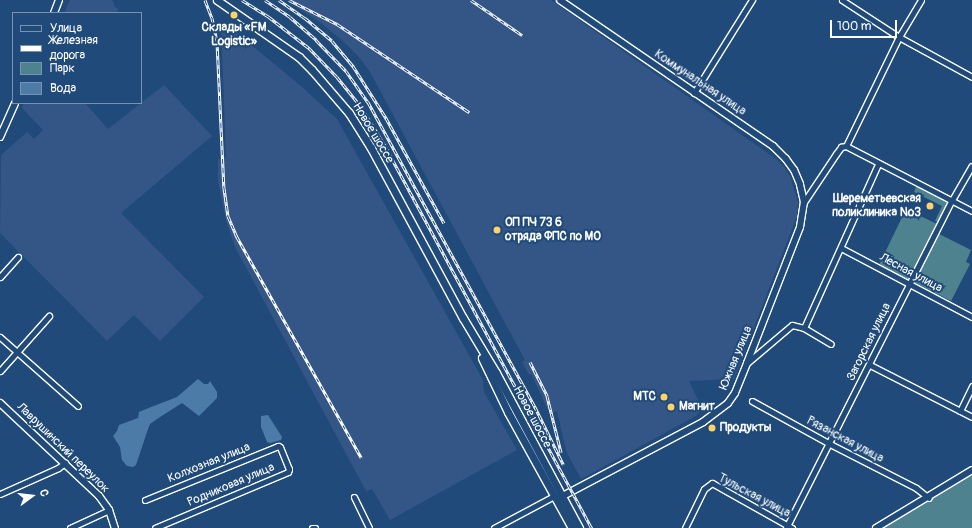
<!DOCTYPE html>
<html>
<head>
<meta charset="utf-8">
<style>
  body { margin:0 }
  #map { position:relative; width:972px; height:528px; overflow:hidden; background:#1f4a7a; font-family:Pangolin,sans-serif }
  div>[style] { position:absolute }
  .built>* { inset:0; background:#335686 }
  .green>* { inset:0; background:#4e828f }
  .water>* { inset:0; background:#4c7ba8 }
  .roads { filter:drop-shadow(1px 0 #fff) drop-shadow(-1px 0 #fff) drop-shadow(0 1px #fff) drop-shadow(0 -1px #fff) }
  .minor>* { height:5px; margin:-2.5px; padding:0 2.5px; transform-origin:2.5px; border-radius:2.5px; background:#1f4a7a }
  .tertiary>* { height:6px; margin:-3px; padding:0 3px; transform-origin:3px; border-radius:3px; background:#1f4a7a }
  .secondary>* { height:7px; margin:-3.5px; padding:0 3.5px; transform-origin:3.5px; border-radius:3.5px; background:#1f4a7a }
  .rail>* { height:3px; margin-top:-1.5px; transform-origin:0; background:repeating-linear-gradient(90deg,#1f4a7a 0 4.5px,#fff 0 9px); box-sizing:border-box; border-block:1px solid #fff }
  .dots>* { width:11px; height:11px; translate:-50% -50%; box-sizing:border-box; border:2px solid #1f4a7a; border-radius:50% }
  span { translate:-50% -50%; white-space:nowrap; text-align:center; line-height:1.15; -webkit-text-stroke:4px #1f4a7a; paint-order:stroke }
  .poi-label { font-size:12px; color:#fff; font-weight:700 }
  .right { translate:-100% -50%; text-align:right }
  .left { translate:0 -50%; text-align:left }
  .street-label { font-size:12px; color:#fff }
  .legend { position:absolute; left:12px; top:12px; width:130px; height:92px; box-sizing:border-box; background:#1f4a7a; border:1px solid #7992af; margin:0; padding:5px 7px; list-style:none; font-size:12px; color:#fff }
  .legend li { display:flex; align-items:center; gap:8px; height:20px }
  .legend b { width:20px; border:1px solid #7992af }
  .north { position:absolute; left:12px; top:476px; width:40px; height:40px; -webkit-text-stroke:3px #1f4a7a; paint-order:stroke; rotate:75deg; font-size:11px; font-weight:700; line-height:16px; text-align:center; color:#fff }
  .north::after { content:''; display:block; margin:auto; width:14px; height:18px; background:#fff; clip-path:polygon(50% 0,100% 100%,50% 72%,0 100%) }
  .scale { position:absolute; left:830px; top:20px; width:67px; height:18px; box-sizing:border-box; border:2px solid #fff; border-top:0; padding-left:5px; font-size:12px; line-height:14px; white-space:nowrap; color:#fff; -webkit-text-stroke:3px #1f4a7a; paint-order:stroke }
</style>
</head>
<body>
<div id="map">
  <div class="built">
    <i style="clip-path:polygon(70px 0,111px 0,114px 2px,114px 6px,118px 9px,117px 13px,64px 13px)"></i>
    <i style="clip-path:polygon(291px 0,551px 0,776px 159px,784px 167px,790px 176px,798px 202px,797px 216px,734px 379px,689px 381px,701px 406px,700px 412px,694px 417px,581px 479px,566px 451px,557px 411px,550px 414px,531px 374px,529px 375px,522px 362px,525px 360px,370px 72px,359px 57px,343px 41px,317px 20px,290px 3px)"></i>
    <i style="clip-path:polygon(221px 25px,227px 25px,301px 86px,337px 119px,483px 380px,484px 392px,517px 450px,390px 520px,372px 489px,366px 491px,235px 247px,226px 221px,218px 181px,218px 159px,226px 157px)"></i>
    <i style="clip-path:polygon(164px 85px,212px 136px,121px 213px,204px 297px,160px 341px,134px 315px,107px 341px,0 233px,1px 155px,27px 132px,34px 139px,43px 130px,22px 108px,24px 103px,85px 103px,108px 129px)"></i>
  </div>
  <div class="green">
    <i style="clip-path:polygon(917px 184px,949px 201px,938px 222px,935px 221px,942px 206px,914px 192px)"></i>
    <i style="clip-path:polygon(906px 209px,937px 224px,909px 280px,879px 265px)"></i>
    <i style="clip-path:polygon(937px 233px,971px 250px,966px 262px,970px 264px,951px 301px,912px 281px)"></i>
    <i style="clip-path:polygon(972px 475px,972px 528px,882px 528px,898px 519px)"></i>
  </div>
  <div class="water">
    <i style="clip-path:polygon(198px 379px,204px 384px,208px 384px,210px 381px,217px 392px,217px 398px,199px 416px,182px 403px,157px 419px,150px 424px,148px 429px,136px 465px,133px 467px,127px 466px,122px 460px,120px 447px,113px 436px,117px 431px,119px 425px,138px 418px,139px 412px,146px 409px,177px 397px)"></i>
    <i style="clip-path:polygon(268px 415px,282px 437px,281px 440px,270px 443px,267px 442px,261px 427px,261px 416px)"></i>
  </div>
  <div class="roads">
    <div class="minor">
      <i style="left:842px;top:0;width:68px;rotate:33deg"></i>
      <i style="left:899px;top:37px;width:83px;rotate:28.7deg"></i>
      <i style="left:694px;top:93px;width:110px;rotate:-58.1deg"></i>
      <i style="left:846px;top:146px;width:142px;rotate:27.3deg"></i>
      <i style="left:804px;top:202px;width:58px;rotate:-56.3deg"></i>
      <i style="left:836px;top:154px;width:9px;rotate:-54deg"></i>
      <i style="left:841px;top:147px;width:5px;rotate:-11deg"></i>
      <i style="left:846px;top:146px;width:121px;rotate:-64.1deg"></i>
      <i style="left:899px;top:37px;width:43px;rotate:-59.3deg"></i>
      <i style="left:841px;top:248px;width:148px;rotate:27.8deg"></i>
      <i style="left:0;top:277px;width:27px;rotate:-48deg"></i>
      <i style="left:804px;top:328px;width:180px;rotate:-65.7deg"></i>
      <i style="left:0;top:337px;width:104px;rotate:41.5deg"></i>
      <i style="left:747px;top:363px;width:59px;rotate:-40.2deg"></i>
      <i style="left:792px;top:325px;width:12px;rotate:14deg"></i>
      <i style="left:804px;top:328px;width:31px;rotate:31deg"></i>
      <i style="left:870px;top:365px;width:114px;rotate:27deg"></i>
      <i style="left:0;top:371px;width:74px;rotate:-48.3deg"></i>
      <i style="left:752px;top:401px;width:87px;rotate:28.9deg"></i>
      <i style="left:828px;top:443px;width:99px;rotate:27.1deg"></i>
      <i style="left:916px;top:488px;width:16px;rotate:38deg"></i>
      <i style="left:960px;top:411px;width:28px;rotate:-64deg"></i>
      <i style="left:0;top:494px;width:64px;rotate:-24.1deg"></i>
      <i style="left:58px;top:468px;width:9px;rotate:-36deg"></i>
      <i style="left:354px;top:497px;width:34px;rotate:64deg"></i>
      <i style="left:145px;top:500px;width:144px;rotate:-22.1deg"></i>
      <i style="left:278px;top:446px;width:2px;rotate:27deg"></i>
      <i style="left:280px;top:447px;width:24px;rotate:68deg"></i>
      <i style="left:289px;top:469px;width:3px;rotate:108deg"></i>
      <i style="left:288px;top:472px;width:144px;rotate:157.2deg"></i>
      <i style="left:70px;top:528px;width:43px;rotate:-24.8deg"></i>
      <i style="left:312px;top:528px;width:3px"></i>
      <i style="left:494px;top:528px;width:68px;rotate:-28.1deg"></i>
      <i style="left:685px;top:528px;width:43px;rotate:-64deg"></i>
      <i style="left:704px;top:489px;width:10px;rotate:-37deg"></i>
      <i style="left:712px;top:483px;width:92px;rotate:29.4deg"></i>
      <i style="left:786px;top:528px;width:368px;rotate:-63.2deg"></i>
      <i style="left:952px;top:200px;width:39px;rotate:-60deg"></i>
    </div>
    <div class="tertiary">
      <i style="left:54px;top:13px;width:14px;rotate:-69deg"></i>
      <i style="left:0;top:137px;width:37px;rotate:-66deg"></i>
      <i style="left:0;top:403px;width:136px;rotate:43.2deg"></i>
      <i style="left:99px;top:496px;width:17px;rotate:54deg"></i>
      <i style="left:109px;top:510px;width:19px;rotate:72deg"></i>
      <i style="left:559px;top:498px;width:163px;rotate:-27.8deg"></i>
      <i style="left:703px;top:422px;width:31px;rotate:-37deg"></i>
      <i style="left:728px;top:403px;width:12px;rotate:-55deg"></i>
      <i style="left:735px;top:393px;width:32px;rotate:-68deg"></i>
      <i style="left:747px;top:363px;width:146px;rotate:-68.7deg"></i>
      <i style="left:800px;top:227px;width:25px;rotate:-81deg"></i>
      <i style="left:804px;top:202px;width:18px;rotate:-103deg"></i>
      <i style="left:800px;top:184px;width:15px;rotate:-113deg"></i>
      <i style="left:794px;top:170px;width:14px;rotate:-126deg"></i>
      <i style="left:786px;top:159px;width:18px;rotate:-135deg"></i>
      <i style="left:773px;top:146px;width:258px;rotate:-145.6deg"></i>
      <i style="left:876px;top:528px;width:112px;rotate:-31.1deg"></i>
    </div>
    <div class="secondary">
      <i style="left:217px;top:0;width:100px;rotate:34.8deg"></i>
      <i style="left:299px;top:57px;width:18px;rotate:45deg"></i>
      <i style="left:312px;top:70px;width:57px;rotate:49.3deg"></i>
      <i style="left:349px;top:113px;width:41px;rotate:57.8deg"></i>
      <i style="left:371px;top:148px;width:193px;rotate:61.6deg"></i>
      <i style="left:463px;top:318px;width:64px;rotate:59deg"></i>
      <i style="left:496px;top:373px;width:176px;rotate:61.8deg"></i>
      <i style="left:482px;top:358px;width:60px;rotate:64.3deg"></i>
      <i style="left:508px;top:412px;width:132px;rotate:61.1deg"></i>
    </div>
  </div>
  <div class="rail">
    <i style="left:205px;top:0;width:19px;rotate:69deg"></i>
    <i style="left:212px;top:18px;width:25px;rotate:78deg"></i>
    <i style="left:217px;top:42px;width:146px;rotate:87.3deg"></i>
    <i style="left:224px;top:188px;width:28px;rotate:82deg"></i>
    <i style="left:228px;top:216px;width:23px;rotate:67deg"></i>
    <i style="left:237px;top:237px;width:253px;rotate:60.6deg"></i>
    <i style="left:242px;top:0;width:32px;rotate:32deg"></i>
    <i style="left:269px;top:17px;width:51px;rotate:37.8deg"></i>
    <i style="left:309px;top:48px;width:40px;rotate:46deg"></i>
    <i style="left:337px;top:77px;width:38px;rotate:51deg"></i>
    <i style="left:361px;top:107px;width:44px;rotate:58.1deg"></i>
    <i style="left:384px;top:144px;width:437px;rotate:61.6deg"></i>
    <i style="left:265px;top:0;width:30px;rotate:34deg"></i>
    <i style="left:290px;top:17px;width:35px;rotate:41deg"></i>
    <i style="left:316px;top:40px;width:43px;rotate:45.9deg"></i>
    <i style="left:346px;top:71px;width:38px;rotate:55deg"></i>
    <i style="left:368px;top:102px;width:348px;rotate:61.3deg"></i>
    <i style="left:535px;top:407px;width:64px;rotate:63.8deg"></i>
    <i style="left:279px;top:0;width:32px;rotate:35deg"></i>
    <i style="left:305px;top:18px;width:35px;rotate:40deg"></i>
    <i style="left:332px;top:41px;width:33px;rotate:50deg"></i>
    <i style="left:353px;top:66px;width:62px;rotate:57.6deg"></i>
    <i style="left:386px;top:118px;width:120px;rotate:61.1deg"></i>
    <i style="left:289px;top:0;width:54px;rotate:26.6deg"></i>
    <i style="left:337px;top:24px;width:159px;rotate:33.7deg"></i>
    <i style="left:471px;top:0;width:62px;rotate:34.5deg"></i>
    <i style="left:530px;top:362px;width:38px;rotate:63deg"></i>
    <i style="left:547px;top:396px;width:58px;rotate:76deg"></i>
  </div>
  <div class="dots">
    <i style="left:234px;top:15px;background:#ffd166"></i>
    <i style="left:930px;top:206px;background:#ffd166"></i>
    <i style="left:497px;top:230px;background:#ffd166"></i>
    <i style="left:664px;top:397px;background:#ffd166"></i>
    <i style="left:671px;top:407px;background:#ffd166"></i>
    <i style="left:712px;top:428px;background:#ffd166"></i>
  </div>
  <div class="poi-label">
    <span style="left:234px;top:35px">Склады «FM<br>Logistic»</span>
    <span class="right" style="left:921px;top:206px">Шереметьевская<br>поликлиника №3</span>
    <span class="left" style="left:505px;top:230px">ОП ПЧ 73 6<br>отряда ФПС по МО</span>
    <span class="right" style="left:656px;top:397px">МТС</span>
    <span class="left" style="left:679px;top:407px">Магнит</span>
    <span class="left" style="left:720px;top:428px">Продукты</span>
  </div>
  <div class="street-label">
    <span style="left:700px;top:83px;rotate:34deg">Коммунальная улица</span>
    <span style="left:373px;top:133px;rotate:59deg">Новое шоссе</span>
    <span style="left:911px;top:273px;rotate:28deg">Лесная улица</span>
    <span style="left:869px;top:342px;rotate:-64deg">Загорская улица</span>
    <span style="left:736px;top:358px;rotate:-68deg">Южная улица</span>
    <span style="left:532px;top:417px;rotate:62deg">Новое шоссе</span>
    <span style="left:845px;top:440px;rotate:28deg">Рязанская улица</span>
    <span style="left:63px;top:448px;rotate:44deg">Лаврушинский переулок</span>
    <span style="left:209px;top:463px;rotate:-22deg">Колхозная улица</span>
    <span style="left:231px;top:485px;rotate:-23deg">Родниковая улица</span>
    <span style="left:754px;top:496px;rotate:28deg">Тульская улица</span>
  </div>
  <ul class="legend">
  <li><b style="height:5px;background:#1f4a7a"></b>Улица</li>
  <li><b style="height:5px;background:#fff"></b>Железная дорога</li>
  <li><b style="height:11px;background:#4e828f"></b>Парк</li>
  <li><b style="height:11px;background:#4c7ba8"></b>Вода</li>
  </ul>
  <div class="north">С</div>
  <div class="scale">100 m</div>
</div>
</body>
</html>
